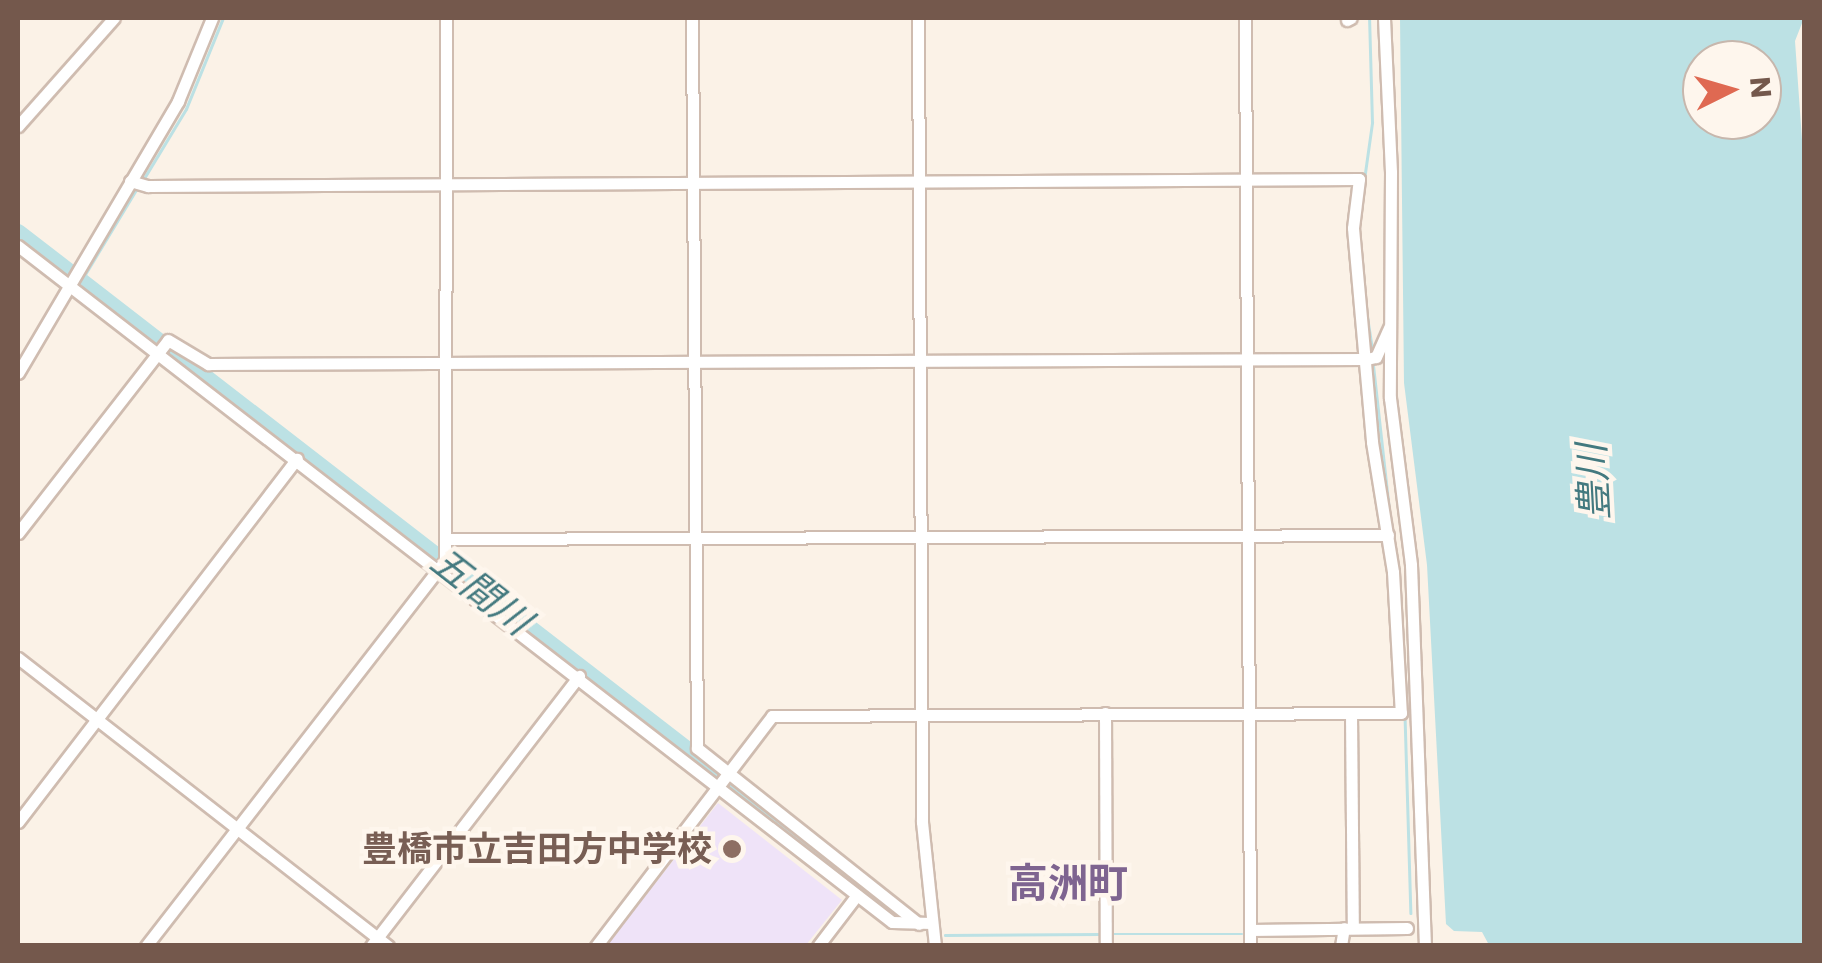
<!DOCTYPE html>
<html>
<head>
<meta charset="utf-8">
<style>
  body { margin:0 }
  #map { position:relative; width:1822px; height:963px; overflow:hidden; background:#fbf2e7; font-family:Poppins,"Noto Sans JP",sans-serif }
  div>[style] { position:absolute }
  .education>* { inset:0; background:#efe3f8 }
  .water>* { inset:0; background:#bce1e4 }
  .stream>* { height:2.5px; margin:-1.25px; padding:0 1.25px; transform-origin:1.25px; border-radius:1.25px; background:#bce1e4 }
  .river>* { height:18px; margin:-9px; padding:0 9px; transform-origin:9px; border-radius:9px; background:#bce1e4 }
  .roads { filter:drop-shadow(2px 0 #cfbcb0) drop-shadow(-2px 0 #cfbcb0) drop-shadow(0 2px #cfbcb0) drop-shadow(0 -2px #cfbcb0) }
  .minor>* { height:11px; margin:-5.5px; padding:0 5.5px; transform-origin:5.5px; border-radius:5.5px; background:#fff }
  .dots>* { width:28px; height:28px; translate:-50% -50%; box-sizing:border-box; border:5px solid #fef6ed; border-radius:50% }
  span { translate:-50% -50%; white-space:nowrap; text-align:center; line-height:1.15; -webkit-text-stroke:9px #fef6ed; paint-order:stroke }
  .education-label { font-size:35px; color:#785e54; font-weight:700 }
  .right { translate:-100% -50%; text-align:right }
  .water-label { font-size:38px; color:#43797f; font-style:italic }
  .quarter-label { font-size:40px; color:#7e6490; font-weight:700 }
  .frame { position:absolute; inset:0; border:20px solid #74584c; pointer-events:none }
  .north { position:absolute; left:1682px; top:40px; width:100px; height:100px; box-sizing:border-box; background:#fef6ed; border:2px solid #c7b7ad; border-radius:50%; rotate:85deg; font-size:28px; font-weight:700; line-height:40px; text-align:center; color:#74584c }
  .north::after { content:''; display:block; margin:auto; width:35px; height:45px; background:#df6952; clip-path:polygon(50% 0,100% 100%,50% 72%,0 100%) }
</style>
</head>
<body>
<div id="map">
  <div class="education">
    <i style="clip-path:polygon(718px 803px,842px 900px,806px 945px,607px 945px)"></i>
  </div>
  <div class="water">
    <i style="clip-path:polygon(evenodd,1400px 18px,1804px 18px,1795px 41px,1804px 168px,1804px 945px,1489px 945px,1482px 932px,1454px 931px,1446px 924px,1427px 565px,1404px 383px,1400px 18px,1702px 60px,1762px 60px,1762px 120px,1702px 120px,1702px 60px)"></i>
  </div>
  <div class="stream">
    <i style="left:143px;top:180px;width:83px;rotate:-58.8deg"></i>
    <i style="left:186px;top:109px;width:98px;rotate:-67.9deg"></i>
    <i style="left:1364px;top:180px;width:58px;rotate:-82deg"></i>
    <i style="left:1372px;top:123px;width:105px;rotate:-91.6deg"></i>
    <i style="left:81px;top:281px;width:106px;rotate:-58.9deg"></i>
    <i style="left:1366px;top:307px;width:47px;rotate:81.3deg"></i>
    <i style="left:1373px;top:361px;width:172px;rotate:83.7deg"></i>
    <i style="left:1405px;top:715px;width:198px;rotate:88.3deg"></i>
    <i style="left:1110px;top:934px;width:132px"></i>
    <i style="left:945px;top:935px;width:155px;rotate:-0.4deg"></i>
  </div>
  <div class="river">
    <i style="left:18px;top:233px;width:1037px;rotate:37.71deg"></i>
  </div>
  <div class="roads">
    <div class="minor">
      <i style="left:692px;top:18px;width:730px;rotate:89.61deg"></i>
      <i style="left:697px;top:748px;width:283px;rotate:38.4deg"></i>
      <i style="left:918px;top:18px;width:804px;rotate:89.71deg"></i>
      <i style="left:922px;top:822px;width:125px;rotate:84deg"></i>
      <i style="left:1245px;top:18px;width:928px;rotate:89.69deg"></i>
      <i style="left:1384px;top:18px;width:154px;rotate:87.4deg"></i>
      <i style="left:1391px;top:172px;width:226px;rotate:90.3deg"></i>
      <i style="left:1390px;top:398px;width:168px;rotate:82.8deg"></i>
      <i style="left:1411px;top:565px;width:381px;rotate:87.9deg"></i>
      <i style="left:1347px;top:20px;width:4px;rotate:-27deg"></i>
      <i style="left:18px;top:126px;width:144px;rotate:-48.4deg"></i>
      <i style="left:130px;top:181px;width:19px;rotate:16deg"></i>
      <i style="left:148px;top:186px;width:1211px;rotate:-0.33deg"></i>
      <i style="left:1359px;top:179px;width:49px;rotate:97deg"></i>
      <i style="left:1353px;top:228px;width:215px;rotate:84.9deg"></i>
      <i style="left:1372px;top:442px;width:132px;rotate:80.8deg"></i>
      <i style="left:1393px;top:572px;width:141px;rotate:86.8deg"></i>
      <i style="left:1401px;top:713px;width:629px;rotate:179.73deg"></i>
      <i style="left:772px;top:716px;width:290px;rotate:127.4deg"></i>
      <i style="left:18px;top:246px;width:1105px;rotate:37.72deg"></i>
      <i style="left:892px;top:922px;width:40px;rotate:1.4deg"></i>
      <i style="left:18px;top:373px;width:316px;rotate:-59.5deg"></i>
      <i style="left:178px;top:101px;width:90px;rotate:-67.7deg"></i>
      <i style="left:18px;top:533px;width:244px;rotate:-52.1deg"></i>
      <i style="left:168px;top:340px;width:47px;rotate:31deg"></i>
      <i style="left:208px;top:364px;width:1159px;rotate:-0.25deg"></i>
      <i style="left:1367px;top:359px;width:9px;rotate:-13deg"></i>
      <i style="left:1376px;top:357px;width:32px;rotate:-66deg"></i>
      <i style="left:449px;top:539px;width:939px;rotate:-0.24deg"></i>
      <i style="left:18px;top:658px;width:469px;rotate:37.9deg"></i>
      <i style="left:1105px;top:713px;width:233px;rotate:89.8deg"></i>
      <i style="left:1351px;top:714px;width:214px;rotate:89.5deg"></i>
      <i style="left:18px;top:822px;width:458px;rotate:-52.5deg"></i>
      <i style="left:1250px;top:930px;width:157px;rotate:-0.7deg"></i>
      <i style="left:146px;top:946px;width:488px;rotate:-52.2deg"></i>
      <i style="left:445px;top:560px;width:542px;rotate:-89.89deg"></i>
      <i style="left:371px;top:946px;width:341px;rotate:-52.4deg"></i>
      <i style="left:818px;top:946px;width:64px;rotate:-52.6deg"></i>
      <i style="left:1341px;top:946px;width:18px;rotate:-81deg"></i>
    </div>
  </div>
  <div class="dots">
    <i style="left:732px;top:849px;background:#8d6e63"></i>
  </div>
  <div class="education-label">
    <span class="right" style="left:712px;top:849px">豊橋市立吉田方中学校</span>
  </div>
  <div class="water-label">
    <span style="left:1593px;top:482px;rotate:-93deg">豊川</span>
    <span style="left:481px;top:591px;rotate:38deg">五間川</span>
  </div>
  <div class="quarter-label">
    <span style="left:1068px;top:883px">高洲町</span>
  </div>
  <div class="frame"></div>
  <div class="north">N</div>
</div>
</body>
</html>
